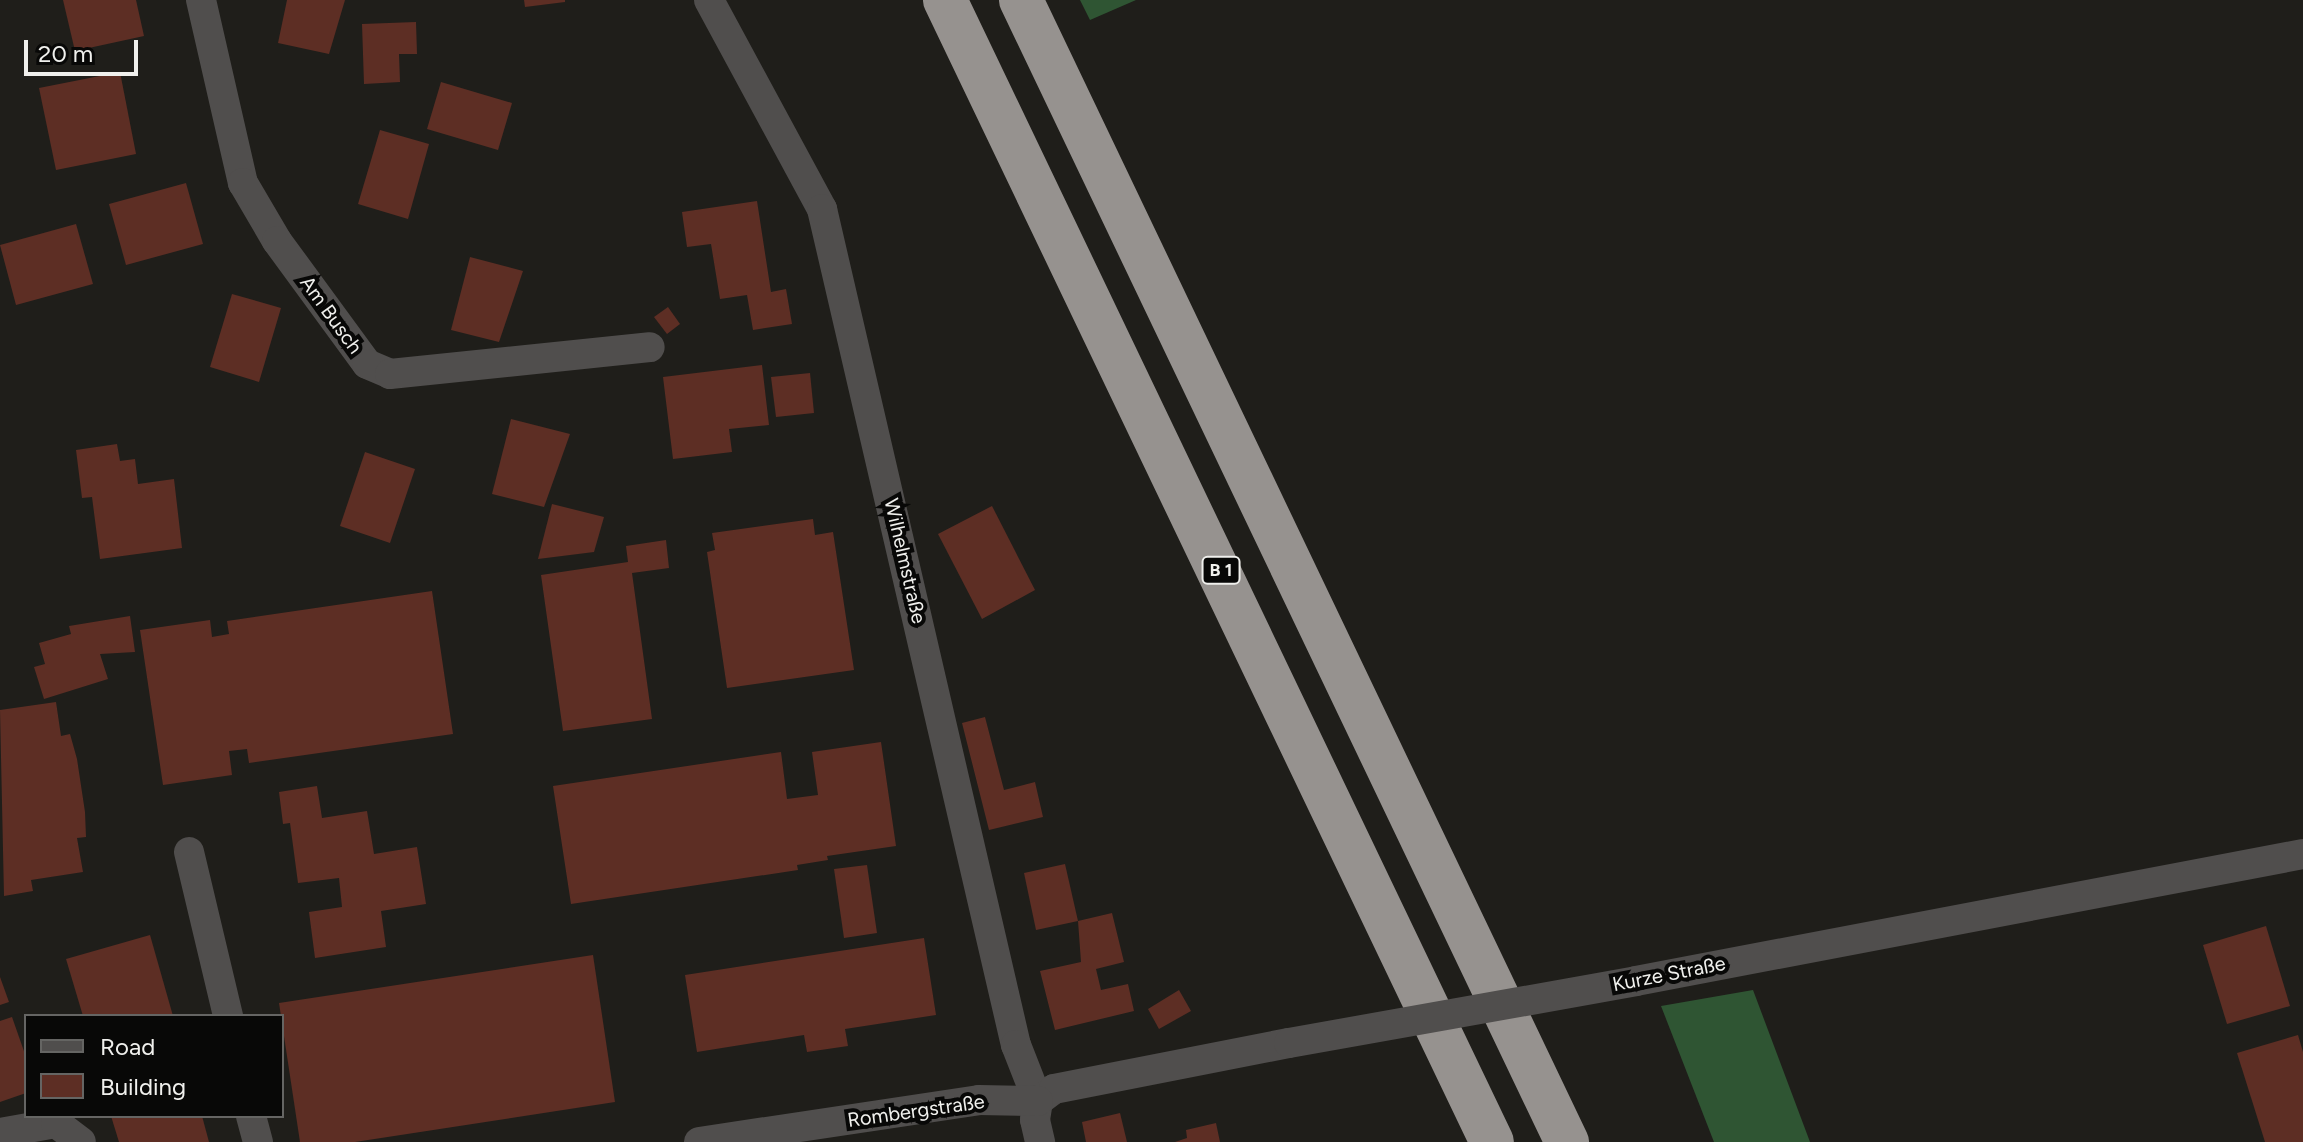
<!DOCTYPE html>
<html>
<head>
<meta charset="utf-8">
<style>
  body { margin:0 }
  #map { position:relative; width:2303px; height:1142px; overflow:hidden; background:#1f1e1a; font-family:Figtree,sans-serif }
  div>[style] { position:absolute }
  .forest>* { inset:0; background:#2f5533 }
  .building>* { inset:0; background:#5d2e24 }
  .street>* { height:30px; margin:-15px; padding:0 15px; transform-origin:15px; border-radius:15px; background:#504e4d }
  .highway>* { height:44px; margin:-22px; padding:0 22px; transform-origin:22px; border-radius:22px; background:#96928f }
  .street-bridge>* { height:30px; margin:-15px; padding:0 15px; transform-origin:15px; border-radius:15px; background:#504e4d }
  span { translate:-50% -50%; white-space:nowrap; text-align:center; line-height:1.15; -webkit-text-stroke:8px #080807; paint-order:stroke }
  .shield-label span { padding:2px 6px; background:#080807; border:2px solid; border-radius:6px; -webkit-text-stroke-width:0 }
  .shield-label { font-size:18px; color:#f0f0ed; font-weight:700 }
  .street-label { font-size:20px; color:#f0f0ed }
  .legend { position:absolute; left:24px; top:1014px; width:260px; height:104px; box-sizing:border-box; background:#080807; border:2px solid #656563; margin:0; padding:10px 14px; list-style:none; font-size:24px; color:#f0f0ed }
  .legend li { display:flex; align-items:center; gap:16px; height:40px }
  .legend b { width:40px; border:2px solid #656563 }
  .scale { position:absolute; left:24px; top:40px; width:114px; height:36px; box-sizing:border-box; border:4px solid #f0f0ed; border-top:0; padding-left:10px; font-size:24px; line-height:28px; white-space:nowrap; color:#f0f0ed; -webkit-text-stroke:6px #080807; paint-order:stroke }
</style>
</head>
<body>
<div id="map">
  <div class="forest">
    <i style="clip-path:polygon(1080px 0,1136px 0,1090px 20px)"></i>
    <i style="clip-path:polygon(1753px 990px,1810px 1142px,1714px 1142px,1661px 1006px)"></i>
  </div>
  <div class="building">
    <i style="clip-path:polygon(63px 0,136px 0,144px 36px,75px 51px)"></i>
    <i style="clip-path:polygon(287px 0,345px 0,329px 54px,278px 43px)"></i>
    <i style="clip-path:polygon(524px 0,565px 0,565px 2px,525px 7px)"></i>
    <i style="clip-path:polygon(416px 22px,417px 54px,399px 54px,400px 82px,364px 84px,362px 24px)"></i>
    <i style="clip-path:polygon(120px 72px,136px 154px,56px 170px,39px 88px)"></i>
    <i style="clip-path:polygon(441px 82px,512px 103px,498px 150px,427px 129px)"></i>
    <i style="clip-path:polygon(380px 130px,429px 144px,408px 219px,358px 204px)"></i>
    <i style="clip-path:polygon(186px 183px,203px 244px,126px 265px,109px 204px)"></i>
    <i style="clip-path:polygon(757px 201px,771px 292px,786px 289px,792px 324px,753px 330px,747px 295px,720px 299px,711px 244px,687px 247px,682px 212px)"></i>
    <i style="clip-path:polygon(76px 224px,93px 284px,16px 305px,0 245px)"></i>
    <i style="clip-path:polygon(470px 257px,523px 271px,499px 342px,451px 330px)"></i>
    <i style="clip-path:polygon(232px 294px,281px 308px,259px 382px,210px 367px)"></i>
    <i style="clip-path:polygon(668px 307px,680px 324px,667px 334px,654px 317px)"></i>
    <i style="clip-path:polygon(762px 365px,769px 425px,729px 429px,732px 452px,673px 459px,663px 377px)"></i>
    <i style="clip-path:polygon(810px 373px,814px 413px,776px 417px,771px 377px)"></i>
    <i style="clip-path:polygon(511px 419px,570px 434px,544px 507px,492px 494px)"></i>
    <i style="clip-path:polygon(117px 444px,120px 461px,135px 459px,138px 484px,174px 479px,182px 548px,100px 559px,92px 497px,82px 498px,76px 450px)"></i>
    <i style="clip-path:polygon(365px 452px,415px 469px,390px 543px,340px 526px)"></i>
    <i style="clip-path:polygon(552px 504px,604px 517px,594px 552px,538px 559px)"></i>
    <i style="clip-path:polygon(992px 506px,1035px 590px,982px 619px,938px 534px)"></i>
    <i style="clip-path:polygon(813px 519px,815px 535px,833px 532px,854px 670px,727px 688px,707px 552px,715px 550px,712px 533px)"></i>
    <i style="clip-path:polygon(666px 540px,669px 568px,632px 573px,652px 719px,563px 731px,541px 575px,628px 562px,626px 546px)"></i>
    <i style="clip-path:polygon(432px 591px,453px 734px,249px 763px,247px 749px,229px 751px,232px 775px,163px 785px,140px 630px,210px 620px,212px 637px,229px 634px,227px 621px)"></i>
    <i style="clip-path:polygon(130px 616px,135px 652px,100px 654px,108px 679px,44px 699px,34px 667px,45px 664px,39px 643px,71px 634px,69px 626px)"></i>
    <i style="clip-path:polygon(56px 702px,61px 736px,70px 734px,77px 759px,85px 812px,86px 837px,77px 838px,83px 872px,31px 880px,33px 891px,4px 896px,0 710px)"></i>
    <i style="clip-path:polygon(985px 717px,1004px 790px,1035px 782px,1043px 817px,989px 830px,962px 723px)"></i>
    <i style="clip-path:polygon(881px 742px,896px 846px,827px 856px,828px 860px,797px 865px,798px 870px,571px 904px,553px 786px,781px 752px,787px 799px,818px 795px,812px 752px)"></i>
    <i style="clip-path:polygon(317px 786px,322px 818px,367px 811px,374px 854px,417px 847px,426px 904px,381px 911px,386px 947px,315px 958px,309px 912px,342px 907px,339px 878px,298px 883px,290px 823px,283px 824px,279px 792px)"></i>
    <i style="clip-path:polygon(1065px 864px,1078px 921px,1036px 930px,1024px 873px)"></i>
    <i style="clip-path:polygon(867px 865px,877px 933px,844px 938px,834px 869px)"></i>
    <i style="clip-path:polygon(1112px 913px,1124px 962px,1096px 969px,1101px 990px,1128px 984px,1134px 1011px,1055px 1030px,1040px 971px,1081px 962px,1078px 921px)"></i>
    <i style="clip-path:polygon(2266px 926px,2290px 1006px,2227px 1024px,2203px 945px)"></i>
    <i style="clip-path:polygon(150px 935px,173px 1016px,83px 1016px,66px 959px)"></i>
    <i style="clip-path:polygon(924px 938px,936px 1015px,845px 1029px,848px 1046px,807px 1052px,804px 1035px,697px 1052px,685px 975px)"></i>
    <i style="clip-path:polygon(593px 955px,615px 1102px,355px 1142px,300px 1142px,279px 1003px)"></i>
    <i style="clip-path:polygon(0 977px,9px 1002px,0 1005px)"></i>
    <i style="clip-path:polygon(1179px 990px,1191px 1011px,1159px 1029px,1148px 1009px)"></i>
    <i style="clip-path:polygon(12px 1017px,26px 1057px,26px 1093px,0 1102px,0 1021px)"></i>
    <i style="clip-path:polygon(2298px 1035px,2303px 1052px,2303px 1142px,2265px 1142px,2237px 1053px)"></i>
    <i style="clip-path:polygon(1120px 1113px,1127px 1142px,1086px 1142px,1082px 1122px)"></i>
    <i style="clip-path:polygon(111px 1116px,202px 1116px,209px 1142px,119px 1142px)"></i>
    <i style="clip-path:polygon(1216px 1123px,1220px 1142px,1175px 1142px,1187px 1138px,1186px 1130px)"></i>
  </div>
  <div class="street">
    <i style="left:201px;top:0;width:188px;rotate:77.1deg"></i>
    <i style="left:243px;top:183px;width:67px;rotate:59.6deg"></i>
    <i style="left:277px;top:241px;width:152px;rotate:53.8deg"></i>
    <i style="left:367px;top:364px;width:25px;rotate:23deg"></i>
    <i style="left:390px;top:374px;width:261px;rotate:-5.9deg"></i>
    <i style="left:709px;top:0;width:238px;rotate:61.6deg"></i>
    <i style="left:822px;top:209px;width:858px;rotate:76.94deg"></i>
    <i style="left:1016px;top:1045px;width:60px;rotate:68.6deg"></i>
    <i style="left:1038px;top:1101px;width:19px;rotate:99deg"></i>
    <i style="left:1035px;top:1120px;width:23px;rotate:77deg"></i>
    <i style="left:189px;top:852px;width:169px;rotate:76.6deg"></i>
    <i style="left:1636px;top:981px;width:679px;rotate:-10.78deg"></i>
    <i style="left:1038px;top:1101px;width:20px;rotate:-37deg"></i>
    <i style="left:1054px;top:1089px;width:239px;rotate:-11.1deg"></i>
    <i style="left:251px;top:1116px;width:27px;rotate:75deg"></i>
    <i style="left:0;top:1133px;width:57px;rotate:-10.1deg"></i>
    <i style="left:56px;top:1123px;width:31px;rotate:37deg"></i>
    <i style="left:699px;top:1142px;width:283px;rotate:-8.5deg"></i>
    <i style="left:979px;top:1100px;width:59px;rotate:1deg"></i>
  </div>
  <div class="highway">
    <i style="left:945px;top:0;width:1266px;rotate:64.41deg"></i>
    <i style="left:1021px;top:0;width:1266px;rotate:64.45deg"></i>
  </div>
  <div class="street-bridge">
    <i style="left:1289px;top:1043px;width:352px;rotate:-10.1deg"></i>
  </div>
  <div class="shield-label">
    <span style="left:1221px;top:570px">B 1</span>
  </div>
  <div class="street-label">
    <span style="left:331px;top:315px;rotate:54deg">Am Busch</span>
    <span style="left:905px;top:561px;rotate:77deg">Wilhelmstraße</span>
    <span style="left:1669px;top:974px;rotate:-11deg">Kurze Straße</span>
    <span style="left:916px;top:1111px;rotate:-8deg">Rombergstraße</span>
  </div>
  <ul class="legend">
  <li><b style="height:10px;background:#504e4d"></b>Road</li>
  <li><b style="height:22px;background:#5d2e24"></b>Building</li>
  </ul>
  <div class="scale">20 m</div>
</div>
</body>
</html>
